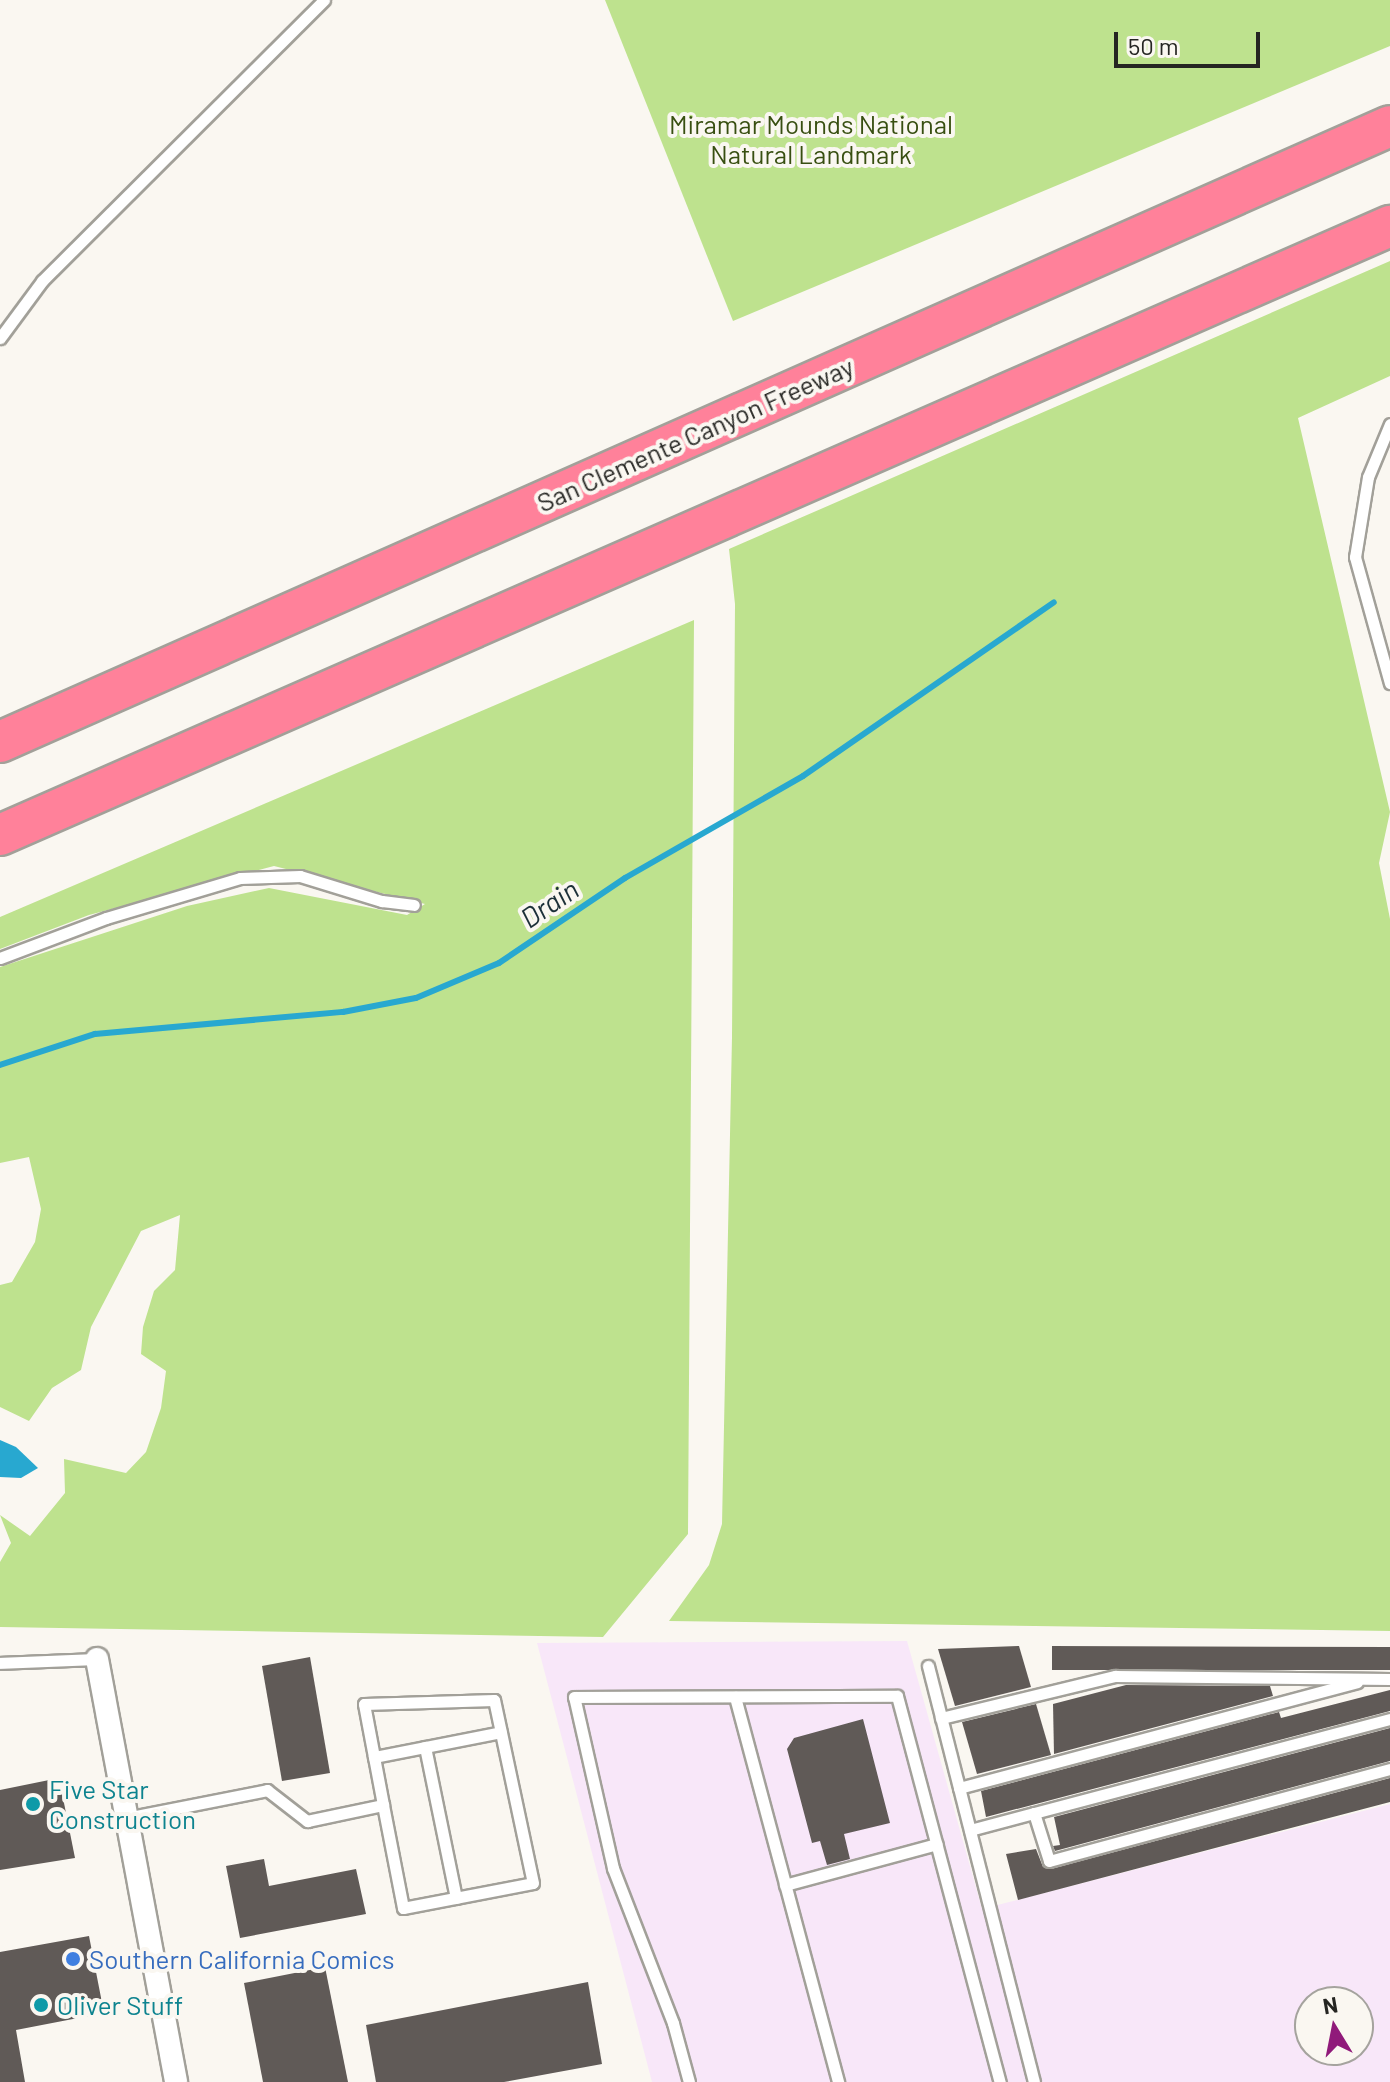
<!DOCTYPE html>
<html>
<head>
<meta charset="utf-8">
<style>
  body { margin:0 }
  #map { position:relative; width:1390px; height:2082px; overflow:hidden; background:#faf7f1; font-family:Barlow,sans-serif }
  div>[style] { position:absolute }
  .commercial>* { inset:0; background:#f8e7f9 }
  .green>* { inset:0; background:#bee28e }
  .water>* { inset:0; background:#28a8d0 }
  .stream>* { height:6px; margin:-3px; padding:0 3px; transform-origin:3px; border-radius:3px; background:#28a8d0 }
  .building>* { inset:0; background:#605a57 }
  .roads { filter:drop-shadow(2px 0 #a2a099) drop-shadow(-2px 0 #a2a099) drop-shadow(0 2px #a2a099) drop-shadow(0 -2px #a2a099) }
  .service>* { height:11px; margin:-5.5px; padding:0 5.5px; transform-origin:5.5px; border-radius:5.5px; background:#fff }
  .minor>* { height:22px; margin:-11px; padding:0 11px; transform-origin:11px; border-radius:11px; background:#fff }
  .motorway>* { height:40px; margin:-20px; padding:0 20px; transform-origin:20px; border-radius:20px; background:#ff819a }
  .dots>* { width:22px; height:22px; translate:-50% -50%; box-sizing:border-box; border:4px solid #faf7f1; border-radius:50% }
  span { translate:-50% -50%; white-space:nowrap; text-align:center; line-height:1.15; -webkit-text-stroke:8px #faf7f1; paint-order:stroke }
  .park-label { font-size:26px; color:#384f11 }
  .street-label { font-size:26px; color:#252522 }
  .culture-label { font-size:26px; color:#0d838f }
  .left { translate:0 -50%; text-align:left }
  .shop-label { font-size:26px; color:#366cbe }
  .water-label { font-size:28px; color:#1c3038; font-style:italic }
  .north { position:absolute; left:1294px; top:1986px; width:80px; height:80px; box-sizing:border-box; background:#faf7f1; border:2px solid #a5a39e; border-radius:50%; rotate:350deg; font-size:22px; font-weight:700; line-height:32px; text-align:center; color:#252522 }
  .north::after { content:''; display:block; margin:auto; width:28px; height:36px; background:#901a7a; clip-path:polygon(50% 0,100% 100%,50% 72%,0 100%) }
  .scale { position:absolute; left:1114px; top:32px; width:146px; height:36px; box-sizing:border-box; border:4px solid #252522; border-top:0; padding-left:10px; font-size:24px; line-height:28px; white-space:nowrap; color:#252522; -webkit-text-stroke:6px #faf7f1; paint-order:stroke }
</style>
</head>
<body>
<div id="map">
  <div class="commercial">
    <i style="clip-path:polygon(evenodd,907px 1641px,982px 1909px,1390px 1804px,1390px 2082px,652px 2082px,537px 1643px,907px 1641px,1310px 2002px,1358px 2002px,1358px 2050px,1310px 2050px,1310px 2002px)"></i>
  </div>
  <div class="green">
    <i style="clip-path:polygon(605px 0,1390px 0,1390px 46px,733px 321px)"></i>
    <i style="clip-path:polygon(1390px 261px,1390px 376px,1298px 418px,1390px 812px,1379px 863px,1390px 919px,1390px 1631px,669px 1621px,709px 1565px,722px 1524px,732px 1037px,735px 604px,729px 549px)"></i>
    <i style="clip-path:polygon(694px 620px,688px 1534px,603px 1637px,0 1627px,0 1562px,11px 1543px,0 1515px,30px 1536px,65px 1493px,64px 1459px,126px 1473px,146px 1452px,161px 1408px,166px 1371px,141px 1354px,143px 1327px,154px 1291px,175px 1270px,180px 1215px,141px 1231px,91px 1327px,81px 1370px,52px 1388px,29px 1421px,0 1407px,0 1285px,12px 1282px,35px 1242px,41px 1209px,29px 1157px,0 1163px,0 967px,187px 906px,269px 888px,407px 915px,425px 904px,274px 866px,89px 915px,0 949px,0 917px)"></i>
  </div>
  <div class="water">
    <i style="clip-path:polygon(0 1440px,16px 1447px,38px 1468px,21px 1478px,0 1477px)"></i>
  </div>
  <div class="stream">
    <i style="left:0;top:1065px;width:100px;rotate:-18.1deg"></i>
    <i style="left:95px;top:1034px;width:249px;rotate:-5.1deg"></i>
    <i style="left:343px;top:1012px;width:74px;rotate:-10.9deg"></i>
    <i style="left:416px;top:998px;width:90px;rotate:-22.9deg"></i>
    <i style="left:499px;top:963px;width:152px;rotate:-34deg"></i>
    <i style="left:625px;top:878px;width:205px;rotate:-29.8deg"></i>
    <i style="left:803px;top:776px;width:305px;rotate:-34.7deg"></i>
  </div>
  <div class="building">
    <i style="clip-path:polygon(1019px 1646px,1031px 1687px,955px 1706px,938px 1649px)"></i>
    <i style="clip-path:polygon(1052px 1646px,1390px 1647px,1390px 1670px,1052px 1670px)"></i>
    <i style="clip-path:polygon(310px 1657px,330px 1773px,282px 1781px,262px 1666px)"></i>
    <i style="clip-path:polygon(1126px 1685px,1270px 1686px,1273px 1696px,1054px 1754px,1053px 1704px)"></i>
    <i style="clip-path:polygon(1390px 1690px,1390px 1711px,986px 1817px,981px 1791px,1279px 1712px,1281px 1718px)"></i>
    <i style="clip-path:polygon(1036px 1704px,1051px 1755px,977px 1774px,962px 1722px)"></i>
    <i style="clip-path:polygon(863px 1719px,890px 1823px,844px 1834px,850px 1859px,827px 1865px,820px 1841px,812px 1843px,787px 1749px,794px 1738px)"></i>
    <i style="clip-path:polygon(1390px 1728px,1390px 1761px,1055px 1851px,1053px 1846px,1060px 1845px,1054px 1817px)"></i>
    <i style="clip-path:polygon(59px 1778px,75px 1858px,0 1870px,0 1790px)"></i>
    <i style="clip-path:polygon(1390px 1778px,1390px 1802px,1018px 1900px,1006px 1854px,1036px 1849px,1043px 1867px,1051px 1869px)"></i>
    <i style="clip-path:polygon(264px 1859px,269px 1886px,356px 1869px,366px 1914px,240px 1938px,226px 1866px)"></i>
    <i style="clip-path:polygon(89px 1936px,104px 2013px,16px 2030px,25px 2082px,0 2082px,0 1952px)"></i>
    <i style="clip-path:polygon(325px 1967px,348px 2082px,263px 2082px,244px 1983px)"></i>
    <i style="clip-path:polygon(588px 1982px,602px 2064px,504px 2082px,376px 2082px,366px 2025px)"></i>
  </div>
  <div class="roads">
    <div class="service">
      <i style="left:0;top:338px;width:71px;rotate:-53.6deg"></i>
      <i style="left:42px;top:281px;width:398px;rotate:-44.9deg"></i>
      <i style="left:1390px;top:424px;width:57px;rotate:112.5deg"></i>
      <i style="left:1368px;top:477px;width:81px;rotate:99.2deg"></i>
      <i style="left:1355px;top:557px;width:131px;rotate:74.5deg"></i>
      <i style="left:0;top:958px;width:113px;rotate:-20.7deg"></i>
      <i style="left:106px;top:918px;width:140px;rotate:-16.6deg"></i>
      <i style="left:240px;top:878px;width:60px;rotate:-1.9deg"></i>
      <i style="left:300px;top:876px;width:86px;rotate:17deg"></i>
      <i style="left:382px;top:901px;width:32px;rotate:7deg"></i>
      <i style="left:0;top:1663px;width:97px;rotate:-2.4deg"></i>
      <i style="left:928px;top:1666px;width:429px;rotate:75.7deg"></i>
      <i style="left:735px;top:1697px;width:399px;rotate:75deg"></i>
      <i style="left:941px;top:1718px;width:179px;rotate:-13.6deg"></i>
      <i style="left:1115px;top:1676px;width:275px;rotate:0.6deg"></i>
      <i style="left:425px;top:1747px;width:154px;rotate:78.4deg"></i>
      <i style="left:374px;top:1757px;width:129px;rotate:-11.1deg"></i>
      <i style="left:959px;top:1788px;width:412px;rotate:-14.9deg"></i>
      <i style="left:1034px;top:1813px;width:368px;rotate:-14.8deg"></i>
      <i style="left:126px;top:1818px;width:144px;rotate:-11.2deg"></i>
      <i style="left:267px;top:1790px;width:51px;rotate:37.8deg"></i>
      <i style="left:307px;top:1821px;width:78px;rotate:-11.9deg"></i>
      <i style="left:383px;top:1805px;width:105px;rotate:79deg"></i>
      <i style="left:403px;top:1908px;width:132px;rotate:-10.9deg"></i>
      <i style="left:533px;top:1883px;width:187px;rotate:-102deg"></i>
      <i style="left:494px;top:1700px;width:130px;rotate:178.2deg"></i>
      <i style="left:364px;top:1704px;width:103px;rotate:79.3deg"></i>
      <i style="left:970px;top:1830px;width:66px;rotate:-14.9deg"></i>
      <i style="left:1034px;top:1813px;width:50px;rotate:72.6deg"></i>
      <i style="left:1049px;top:1861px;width:353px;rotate:-15.1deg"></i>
      <i style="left:785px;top:1885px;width:157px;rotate:-15.1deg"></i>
      <i style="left:689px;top:2082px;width:61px;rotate:-105.2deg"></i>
      <i style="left:673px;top:2023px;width:166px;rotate:-111.2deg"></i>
      <i style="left:613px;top:1868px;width:175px;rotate:-102.8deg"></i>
      <i style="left:574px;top:1697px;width:323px;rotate:-0.2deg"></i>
      <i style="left:897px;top:1696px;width:400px;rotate:75.1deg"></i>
    </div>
    <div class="minor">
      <i style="left:97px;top:1659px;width:430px;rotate:79.4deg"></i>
    </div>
    <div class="motorway">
      <i style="left:0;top:742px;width:1520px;rotate:-23.9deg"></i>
      <i style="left:0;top:835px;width:1518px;rotate:-23.66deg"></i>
    </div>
  </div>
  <div class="dots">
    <i style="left:33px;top:1804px;background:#0f9aa8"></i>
    <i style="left:73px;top:1959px;background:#3f7fe0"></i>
    <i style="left:41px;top:2005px;background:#0f9aa8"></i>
  </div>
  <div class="park-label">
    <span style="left:811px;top:139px">Miramar Mounds National<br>Natural Landmark</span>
  </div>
  <div class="street-label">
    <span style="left:695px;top:434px;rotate:-24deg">San Clemente Canyon Freeway</span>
  </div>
  <div class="culture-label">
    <span class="left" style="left:49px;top:1804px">Five Star<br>Construction</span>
    <span class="left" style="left:57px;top:2005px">Oliver Stuff</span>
  </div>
  <div class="shop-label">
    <span class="left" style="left:89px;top:1959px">Southern California Comics</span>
  </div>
  <div class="water-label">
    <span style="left:549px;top:903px;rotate:-34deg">Drain</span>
  </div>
  <div class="north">N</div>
  <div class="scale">50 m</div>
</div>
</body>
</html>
